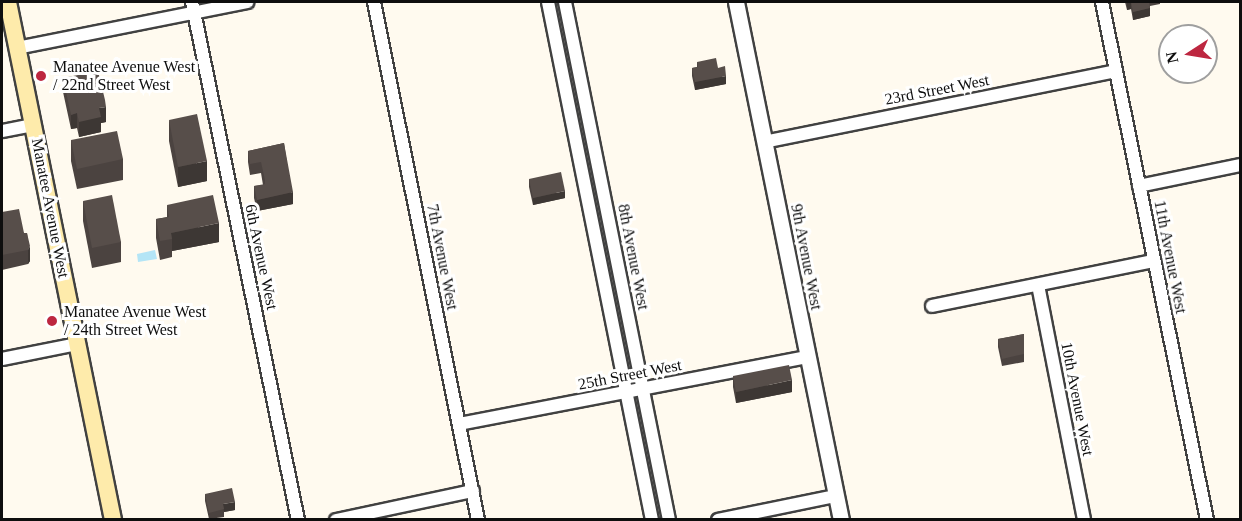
<!DOCTYPE html>
<html>
<head>
<meta charset="utf-8">
<style>
  body { margin:0 }
  #map { position:relative; width:1242px; height:521px; overflow:hidden; background:#fffaef; font-family:Georgia,serif }
  div>[style] { position:absolute }
  .water>* { inset:0; background:#b4e5f6 }
  .roads { filter:drop-shadow(2px 0 #414141) drop-shadow(-2px 0 #414141) drop-shadow(0 2px #414141) drop-shadow(0 -2px #414141) }
  .minor>* { height:12px; margin:-6px; padding:0 6px; transform-origin:6px; border-radius:6px; background:#fff }
  .tertiary>* { height:15px; margin:-7.5px; padding:0 7.5px; transform-origin:7.5px; border-radius:7.5px; background:#fff }
  .secondary>* { height:16px; margin:-8px; padding:0 8px; transform-origin:8px; border-radius:8px; background:#feebab }
  .wall>* { inset:0; background:#4b4340 }
  .shaded-wall>* { inset:0; background:#3d3734 }
  .building>* { inset:0; background:#574e4a }
  .dots>* { width:16px; height:16px; translate:-50% -50%; box-sizing:border-box; border:3px solid #fff; border-radius:50% }
  span { translate:-50% -50%; white-space:nowrap; text-align:center; line-height:1.15; -webkit-text-stroke:6px #fff; paint-order:stroke }
  .poi-label { font-size:16px; color:#0e0e0e }
  .left { translate:0 -50%; text-align:left }
  .street-label { font-size:16px; color:#0e0e0e }
  .frame { position:absolute; inset:0; border:3px solid #0e0e0e; pointer-events:none }
  .north { position:absolute; left:1158px; top:24px; width:60px; height:60px; box-sizing:border-box; background:#fff; border:2px solid #9f9f9f; border-radius:50%; rotate:258deg; font-size:16px; font-weight:700; line-height:24px; text-align:center; color:#0e0e0e }
  .north::after { content:''; display:block; margin:auto; width:21px; height:27px; background:#bd2740; clip-path:polygon(50% 0,100% 100%,50% 72%,0 100%) }
</style>
</head>
<body>
<div id="map">
  <div class="water">
    <i style="clip-path:polygon(155px 250px,157px 259px,138px 262px,137px 254px)"></i>
  </div>
  <div class="roads">
    <div class="minor">
      <i style="left:192px;top:2px;width:529px;rotate:78.44deg"></i>
      <i style="left:374px;top:2px;width:528px;rotate:78.65deg"></i>
      <i style="left:548px;top:2px;width:528px;rotate:78.65deg"></i>
      <i style="left:565px;top:2px;width:528px;rotate:78.65deg"></i>
      <i style="left:1102px;top:2px;width:529px;rotate:78.54deg"></i>
      <i style="left:17px;top:48px;width:235px;rotate:-11.3deg"></i>
      <i style="left:2px;top:131px;width:32px;rotate:-11deg"></i>
      <i style="left:764px;top:142px;width:359px;rotate:-11.4deg"></i>
      <i style="left:1139px;top:186px;width:103px;rotate:-11.7deg"></i>
      <i style="left:1038px;top:285px;width:239px;rotate:78.9deg"></i>
      <i style="left:932px;top:306px;width:226px;rotate:-11.5deg"></i>
      <i style="left:2px;top:359px;width:76px;rotate:-11.3deg"></i>
      <i style="left:459px;top:424px;width:355px;rotate:-10.9deg"></i>
      <i style="left:336px;top:520px;width:140px;rotate:-12deg"></i>
      <i style="left:718px;top:520px;width:119px;rotate:-11.6deg"></i>
    </div>
    <div class="tertiary">
      <i style="left:736px;top:2px;width:529px;rotate:78.54deg"></i>
    </div>
    <div class="secondary">
      <i style="left:8px;top:2px;width:529px;rotate:78.54deg"></i>
    </div>
  </div>
  <div class="wall">
    <i style="clip-path:polygon(1125px 2px,1160px 2px,1160px 4px,1150px 6px,1150px 16px,1133px 20px,1131px 9px,1127px 10px)"></i>
    <i style="clip-path:polygon(697px 62px,718px 68px,726px 84px,695px 90px,692px 76px,692px 68px,697px 67px)"></i>
    <i style="clip-path:polygon(63px 78px,106px 122px,101px 123px,101px 132px,79px 137px,77px 128px,71px 129px,63px 92px)"></i>
    <i style="clip-path:polygon(169px 120px,207px 181px,178px 187px,169px 141px)"></i>
    <i style="clip-path:polygon(71px 140px,123px 159px,123px 180px,77px 189px,71px 161px)"></i>
    <i style="clip-path:polygon(284px 143px,293px 204px,257px 211px,254px 198px,254px 186px,263px 185px,261px 173px,250px 175px,248px 162px,248px 151px)"></i>
    <i style="clip-path:polygon(529px 179px,565px 198px,533px 205px,529px 187px)"></i>
    <i style="clip-path:polygon(83px 201px,121px 242px,121px 262px,92px 268px,83px 221px)"></i>
    <i style="clip-path:polygon(167px 205px,219px 242px,172px 251px,172px 257px,160px 260px,156px 238px,156px 219px,167px 217px)"></i>
    <i style="clip-path:polygon(2px 212px,24px 233px,27px 233px,30px 261px,28px 264px,2px 270px)"></i>
    <i style="clip-path:polygon(1024px 334px,1024px 362px,1002px 366px,998px 347px,998px 339px)"></i>
    <i style="clip-path:polygon(733px 376px,792px 392px,736px 403px,733px 387px)"></i>
    <i style="clip-path:polygon(205px 494px,235px 510px,224px 512px,224px 517px,209px 519px,205px 501px)"></i>
  </div>
  <div class="shaded-wall">
    <i style="clip-path:polygon(1127px 2px,1131px 2px,1131px 9px,1127px 10px)"></i>
    <i style="clip-path:polygon(1150px 8px,1150px 16px,1133px 20px,1133px 12px)"></i>
    <i style="clip-path:polygon(726px 76px,726px 84px,695px 90px,695px 82px)"></i>
    <i style="clip-path:polygon(106px 107px,106px 122px,101px 123px,101px 132px,79px 137px,79px 122px,99px 108px)"></i>
    <i style="clip-path:polygon(77px 113px,77px 128px,71px 129px,71px 115px)"></i>
    <i style="clip-path:polygon(207px 161px,207px 181px,178px 187px,178px 167px)"></i>
    <i style="clip-path:polygon(565px 191px,565px 198px,533px 205px,533px 198px)"></i>
    <i style="clip-path:polygon(293px 192px,293px 204px,257px 211px,257px 200px)"></i>
    <i style="clip-path:polygon(219px 223px,219px 242px,172px 251px,172px 239px,171px 233px)"></i>
    <i style="clip-path:polygon(30px 246px,30px 261px,28px 264px,28px 250px)"></i>
    <i style="clip-path:polygon(792px 380px,792px 392px,736px 403px,736px 392px)"></i>
    <i style="clip-path:polygon(235px 502px,235px 510px,224px 512px,223px 504px)"></i>
  </div>
  <div class="building">
    <i style="clip-path:polygon(1127px 2px,1149px 2px,1150px 8px,1133px 12px,1131px 2px)"></i>
    <i style="clip-path:polygon(716px 58px,718px 68px,725px 66px,726px 76px,695px 82px,692px 68px,698px 67px,697px 62px)"></i>
    <i style="clip-path:polygon(98px 71px,105px 100px,106px 107px,99px 108px,101px 117px,79px 122px,77px 113px,71px 115px,63px 78px)"></i>
    <i style="clip-path:polygon(197px 114px,207px 161px,178px 167px,169px 120px)"></i>
    <i style="clip-path:polygon(117px 131px,123px 159px,77px 169px,71px 140px)"></i>
    <i style="clip-path:polygon(284px 143px,293px 192px,257px 200px,254px 186px,265px 184px,265px 180px,261px 162px,250px 164px,248px 151px)"></i>
    <i style="clip-path:polygon(561px 172px,565px 191px,533px 198px,529px 179px)"></i>
    <i style="clip-path:polygon(112px 195px,121px 242px,92px 248px,83px 201px)"></i>
    <i style="clip-path:polygon(213px 195px,219px 223px,171px 233px,172px 239px,160px 241px,156px 219px,169px 217px,167px 205px)"></i>
    <i style="clip-path:polygon(19px 209px,24px 233px,27px 233px,30px 246px,28px 250px,2px 255px,2px 212px)"></i>
    <i style="clip-path:polygon(1024px 334px,1024px 354px,1002px 359px,998px 339px)"></i>
    <i style="clip-path:polygon(789px 365px,792px 380px,736px 392px,733px 376px)"></i>
    <i style="clip-path:polygon(232px 488px,235px 502px,223px 504px,224px 509px,209px 513px,205px 494px)"></i>
  </div>
  <div class="dots">
    <i style="left:41px;top:76px;background:#bd2740"></i>
    <i style="left:52px;top:321px;background:#bd2740"></i>
  </div>
  <div class="poi-label">
    <span class="left" style="left:53px;top:76px">Manatee Avenue West<br>/ 22nd Street West</span>
    <span class="left" style="left:64px;top:321px">Manatee Avenue West<br>/ 24th Street West</span>
  </div>
  <div class="street-label">
    <span style="left:937px;top:90px;rotate:-11deg">23rd Street West</span>
    <span style="left:50px;top:208px;rotate:79deg">Manatee Avenue West</span>
    <span style="left:261px;top:257px;rotate:78deg">6th Avenue West</span>
    <span style="left:442px;top:257px;rotate:79deg">7th Avenue West</span>
    <span style="left:633px;top:257px;rotate:79deg">8th Avenue West</span>
    <span style="left:806px;top:257px;rotate:79deg">9th Avenue West</span>
    <span style="left:1170px;top:257px;rotate:79deg">11th Avenue West</span>
    <span style="left:630px;top:375px;rotate:-11deg">25th Street West</span>
    <span style="left:1077px;top:399px;rotate:79deg">10th Avenue West</span>
  </div>
  <div class="frame"></div>
  <div class="north">N</div>
</div>
</body>
</html>
